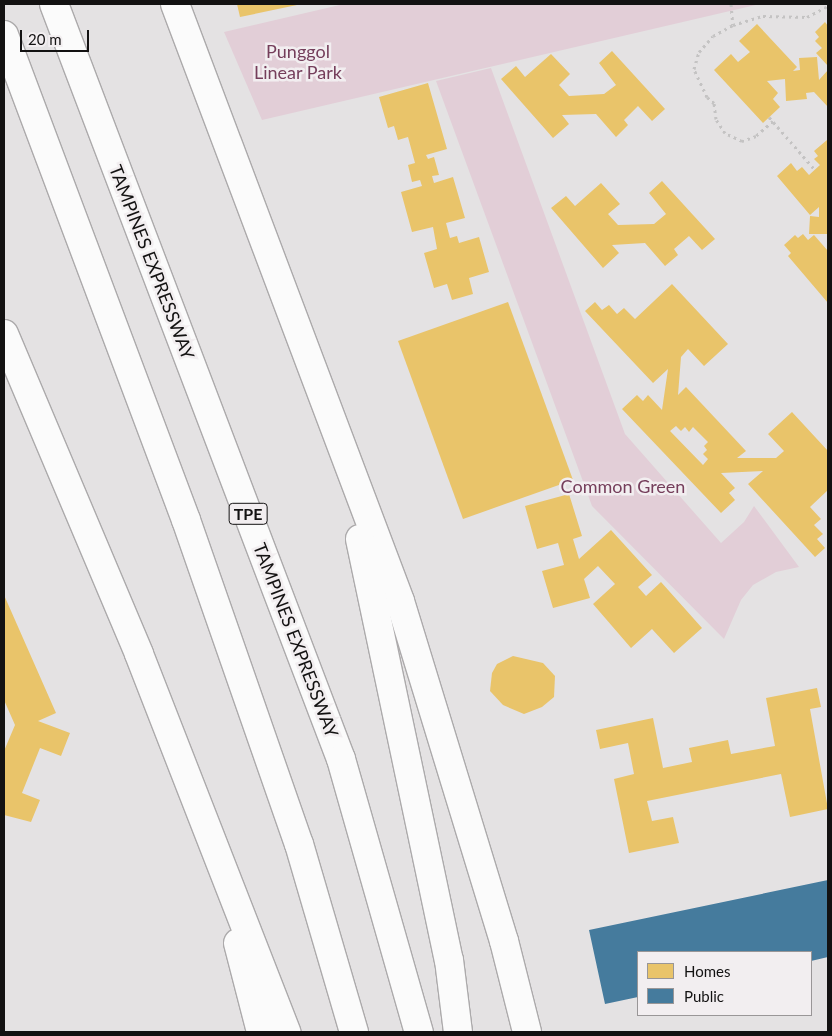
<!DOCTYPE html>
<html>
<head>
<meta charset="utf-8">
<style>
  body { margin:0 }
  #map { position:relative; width:832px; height:1036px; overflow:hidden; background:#e4e2e3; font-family:Lato,sans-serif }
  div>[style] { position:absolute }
  .green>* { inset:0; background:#e2ced7 }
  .homes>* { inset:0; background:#e9c46a }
  .public>* { inset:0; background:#457b9d }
  .path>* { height:3px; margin-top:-1.5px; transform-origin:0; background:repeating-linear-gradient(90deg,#c4c3c3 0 2.5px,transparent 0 6.5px) }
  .roads { filter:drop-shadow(1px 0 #acaaab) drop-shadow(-1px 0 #acaaab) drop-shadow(0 1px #acaaab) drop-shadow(0 -1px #acaaab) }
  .motorway>* { height:28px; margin:-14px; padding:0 14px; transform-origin:14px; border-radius:14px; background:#fbfbfb }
  span { translate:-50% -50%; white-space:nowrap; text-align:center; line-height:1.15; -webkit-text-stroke:5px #f2eef0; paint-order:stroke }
  .shield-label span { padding:1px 4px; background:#f2eef0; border:1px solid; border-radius:4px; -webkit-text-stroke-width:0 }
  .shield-label { font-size:16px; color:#131212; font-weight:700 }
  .park-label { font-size:18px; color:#753e5b }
  .street-label { font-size:18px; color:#131212 }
  .frame { position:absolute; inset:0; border:5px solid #131212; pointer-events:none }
  .legend { position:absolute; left:637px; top:951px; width:175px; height:65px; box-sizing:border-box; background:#f2eef0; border:1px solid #999697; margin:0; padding:6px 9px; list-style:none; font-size:15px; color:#131212 }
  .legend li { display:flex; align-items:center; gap:10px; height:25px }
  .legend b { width:25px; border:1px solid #999697 }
  .scale { position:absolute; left:20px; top:30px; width:69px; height:22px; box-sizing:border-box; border:2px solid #131212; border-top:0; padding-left:6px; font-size:15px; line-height:18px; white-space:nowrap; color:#131212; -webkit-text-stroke:4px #f2eef0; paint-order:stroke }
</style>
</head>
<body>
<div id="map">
  <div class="green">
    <i style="clip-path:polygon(344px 4px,760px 4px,262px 120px,224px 32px)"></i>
    <i style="clip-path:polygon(491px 68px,625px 434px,721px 543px,744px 522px,754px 506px,799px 567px,776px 572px,753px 585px,741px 600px,724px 639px,592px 506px,436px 81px)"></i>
  </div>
  <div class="homes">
    <i style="clip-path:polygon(237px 4px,297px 4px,297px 5px,240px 17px)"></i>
    <i style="clip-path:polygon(825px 22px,828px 26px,828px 66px,816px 53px,822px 48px,815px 41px,819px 37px,815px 32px)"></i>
    <i style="clip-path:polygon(757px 24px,797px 67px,793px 71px,800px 70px,799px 58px,817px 57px,819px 80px,828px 70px,828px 107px,814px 92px,806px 93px,807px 99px,786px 101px,785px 79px,767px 81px,778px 93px,773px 99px,780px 107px,763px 123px,714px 70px,731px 54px,738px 62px,750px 52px,739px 41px)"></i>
    <i style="clip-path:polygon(612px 51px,665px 109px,652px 121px,638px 106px,624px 120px,628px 125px,616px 137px,596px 114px,562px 115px,569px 124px,553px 138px,501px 79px,516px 66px,525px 77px,551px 54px,570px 74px,559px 85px,569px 96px,604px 94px,616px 85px,599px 63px)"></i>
    <i style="clip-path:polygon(428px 83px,447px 149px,426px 155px,428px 159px,434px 157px,439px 175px,432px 176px,434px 183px,453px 177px,465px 218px,446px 223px,450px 238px,457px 236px,459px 243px,479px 237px,489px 272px,469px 278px,473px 294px,452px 300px,447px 284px,434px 288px,424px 253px,437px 249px,433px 227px,412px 232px,401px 192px,422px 186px,420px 180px,412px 182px,408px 165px,415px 163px,408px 137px,398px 140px,394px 126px,388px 128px,379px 97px)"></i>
    <i style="clip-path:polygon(827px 140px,828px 234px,809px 234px,810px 216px,819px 217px,819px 207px,810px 215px,777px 176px,791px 163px,797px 171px,802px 167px,809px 175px,820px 165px,814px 159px,818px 156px,814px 151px)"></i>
    <i style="clip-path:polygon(662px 181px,715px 239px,702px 250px,689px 236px,674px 249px,678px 255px,665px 266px,645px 243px,612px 245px,619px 253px,603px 268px,551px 208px,566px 196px,575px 206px,601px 183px,620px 204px,608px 214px,618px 225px,654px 224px,666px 214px,649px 193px)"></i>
    <i style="clip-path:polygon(803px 234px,808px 240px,814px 235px,828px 251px,828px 303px,788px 256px,791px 253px,784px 245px,795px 235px,798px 238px)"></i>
    <i style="clip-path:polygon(evenodd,672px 284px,728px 344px,704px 366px,688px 349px,681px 357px,678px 395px,686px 387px,746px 451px,737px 458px,776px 458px,784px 451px,768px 434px,792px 412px,828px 451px,828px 490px,810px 507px,821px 519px,814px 525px,823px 534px,817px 539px,825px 548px,815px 557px,748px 484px,763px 471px,721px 473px,735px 488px,729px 493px,735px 500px,721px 513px,622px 409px,637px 395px,643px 401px,648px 395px,662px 410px,668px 369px,653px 383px,585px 311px,595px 302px,602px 310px,609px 305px,617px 314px,624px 308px,635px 319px,672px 284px,676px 426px,681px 431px,685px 427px,689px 432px,693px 427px,708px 442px,704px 446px,707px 450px,703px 454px,708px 459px,703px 465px,670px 431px,676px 426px)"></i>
    <i style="clip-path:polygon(508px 302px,573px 480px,463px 519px,398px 341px)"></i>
    <i style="clip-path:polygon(569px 494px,582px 536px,573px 539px,579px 559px,611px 530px,652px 575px,638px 587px,646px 596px,661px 582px,702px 628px,674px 653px,652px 629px,631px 648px,593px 604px,615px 584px,598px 566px,584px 579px,590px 598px,553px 608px,542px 571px,564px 565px,558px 543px,537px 549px,525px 506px)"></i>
    <i style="clip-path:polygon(4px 595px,56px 713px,38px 721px,70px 733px,61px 756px,40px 748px,22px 793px,40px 800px,31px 822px,4px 815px,4px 751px,15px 725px,4px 700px)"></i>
    <i style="clip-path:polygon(513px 656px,543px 663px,555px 676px,554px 697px,542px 707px,524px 714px,503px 705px,490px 691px,492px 673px,497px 664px)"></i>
    <i style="clip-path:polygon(817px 688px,821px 707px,810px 709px,828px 809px,790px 817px,781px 774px,647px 801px,652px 821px,673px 817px,679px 843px,629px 853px,614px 779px,634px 774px,628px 743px,600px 749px,596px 730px,653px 718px,663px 768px,692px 762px,689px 748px,728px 740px,731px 754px,775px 746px,766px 698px)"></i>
  </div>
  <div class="public">
    <i style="clip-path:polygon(828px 880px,828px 957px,811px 961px,811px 952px,638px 952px,638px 997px,605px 1004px,589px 930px)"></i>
  </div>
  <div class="path">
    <i style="left:731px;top:4px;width:21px;rotate:85deg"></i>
    <i style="left:769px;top:117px;width:70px;rotate:49deg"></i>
    <i style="left:773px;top:121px;width:23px;rotate:139deg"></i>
    <i style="left:756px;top:136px;width:15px;rotate:160deg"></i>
    <i style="left:742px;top:141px;width:19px;rotate:-155deg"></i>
    <i style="left:725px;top:133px;width:17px;rotate:-123deg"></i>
    <i style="left:716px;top:119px;width:16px;rotate:-97deg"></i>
    <i style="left:714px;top:103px;width:9px;rotate:-139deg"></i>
    <i style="left:707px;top:97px;width:31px;rotate:-115deg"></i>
    <i style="left:694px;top:69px;width:18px;rotate:-74deg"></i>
    <i style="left:699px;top:52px;width:21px;rotate:-49deg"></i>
    <i style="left:713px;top:36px;width:23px;rotate:-29deg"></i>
    <i style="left:733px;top:25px;width:31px;rotate:-17deg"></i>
    <i style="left:763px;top:16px;width:44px;rotate:1.3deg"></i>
    <i style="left:807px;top:17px;width:24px;rotate:-28deg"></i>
  </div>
  <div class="roads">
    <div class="motorway">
      <i style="left:54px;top:4px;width:808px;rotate:69.19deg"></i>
      <i style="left:341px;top:759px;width:284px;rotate:74.1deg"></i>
      <i style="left:175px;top:4px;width:638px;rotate:69.35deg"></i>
      <i style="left:400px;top:601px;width:356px;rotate:73deg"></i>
      <i style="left:504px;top:941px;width:94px;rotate:75.8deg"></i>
      <i style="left:4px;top:35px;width:518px;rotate:69.43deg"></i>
      <i style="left:186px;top:520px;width:343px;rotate:70.8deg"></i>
      <i style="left:299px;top:844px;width:196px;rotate:73.7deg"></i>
      <i style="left:4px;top:334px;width:347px;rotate:67.1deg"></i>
      <i style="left:139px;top:654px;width:406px;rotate:68.7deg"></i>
      <i style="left:360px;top:539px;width:430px;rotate:78.1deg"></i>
      <i style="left:449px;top:960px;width:73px;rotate:82.9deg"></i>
      <i style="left:238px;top:943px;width:92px;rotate:75.5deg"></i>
    </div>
  </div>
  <div class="shield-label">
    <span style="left:248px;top:514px">TPE</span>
  </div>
  <div class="park-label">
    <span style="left:298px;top:62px">Punggol<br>Linear Park</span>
    <span style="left:623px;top:486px">Common Green</span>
  </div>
  <div class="street-label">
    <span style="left:152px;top:262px;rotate:69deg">TAMPINES EXPRESSWAY</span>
    <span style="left:296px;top:640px;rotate:69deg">TAMPINES EXPRESSWAY</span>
  </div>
  <div class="frame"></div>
  <ul class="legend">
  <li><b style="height:14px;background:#e9c46a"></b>Homes</li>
  <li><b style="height:14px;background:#457b9d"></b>Public</li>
  </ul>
  <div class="scale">20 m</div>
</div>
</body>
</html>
